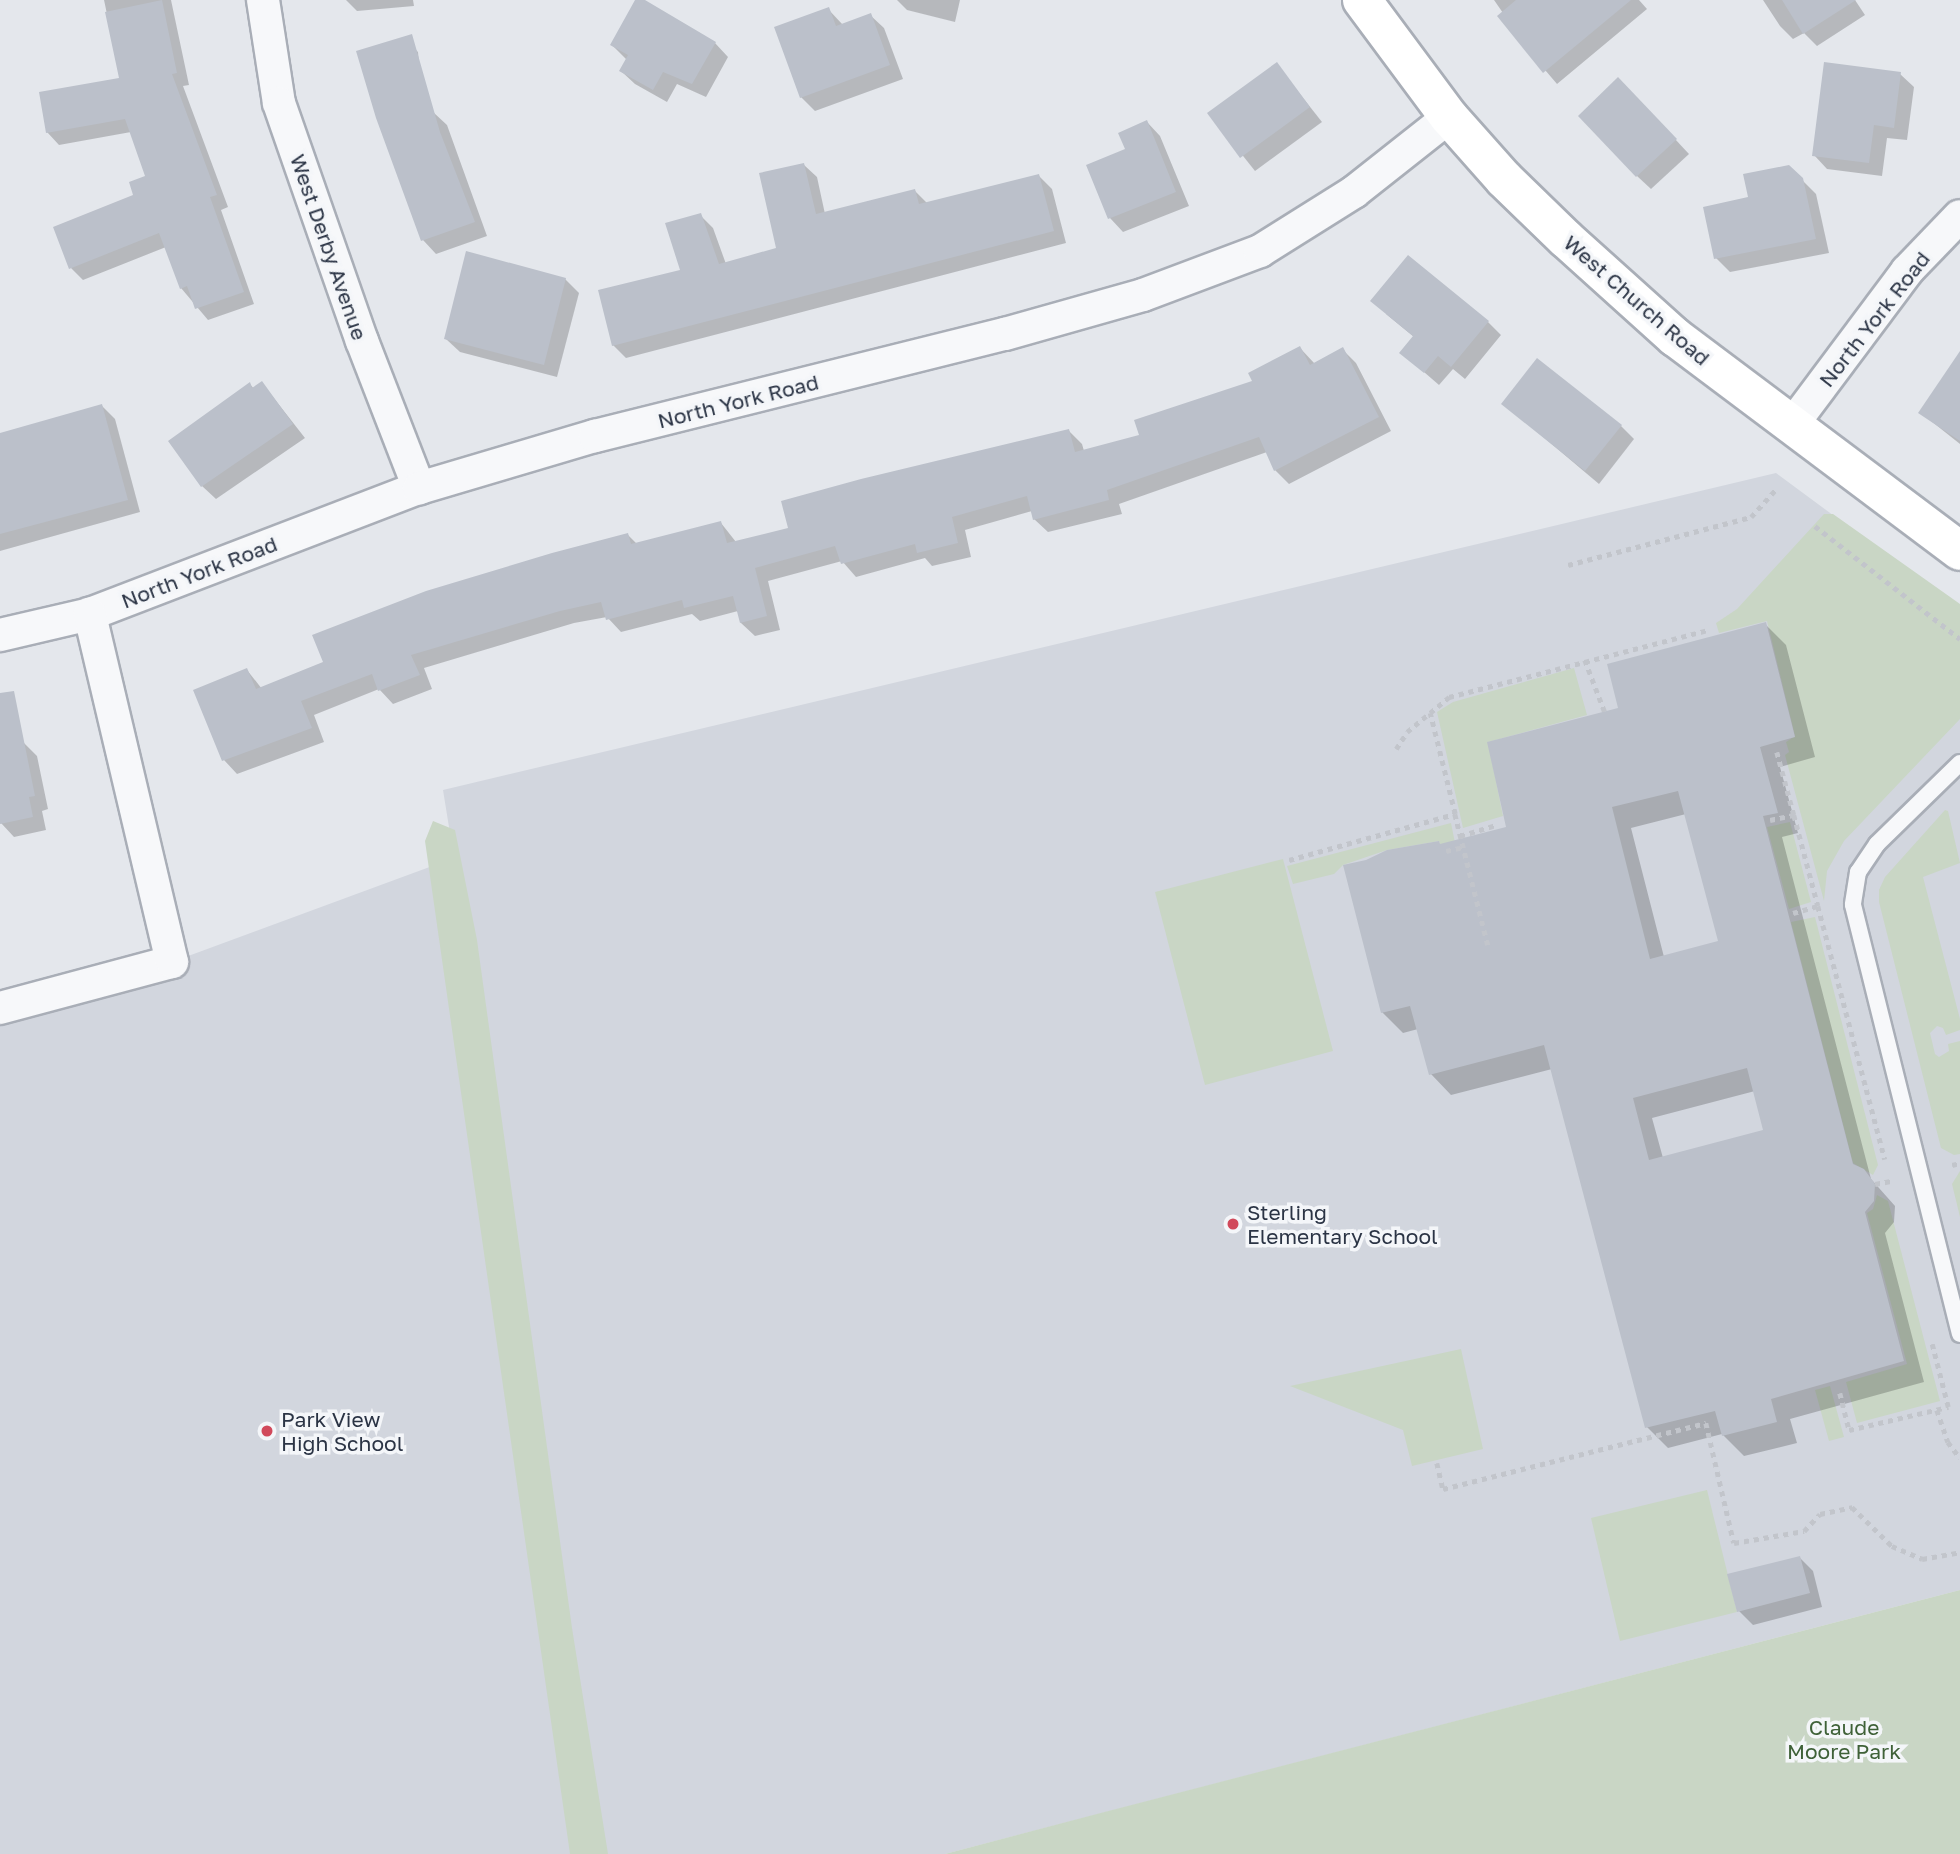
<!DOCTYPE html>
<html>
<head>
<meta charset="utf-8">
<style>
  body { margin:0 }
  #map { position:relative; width:1960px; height:1854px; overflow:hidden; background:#e4e7ec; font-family:"Golos Text",sans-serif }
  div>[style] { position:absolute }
  .built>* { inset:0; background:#d2d6de }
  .green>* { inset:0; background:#c9d6c5 }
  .shadow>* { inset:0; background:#0003 }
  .building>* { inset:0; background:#bbc0ca }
  .path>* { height:4.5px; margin-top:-2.25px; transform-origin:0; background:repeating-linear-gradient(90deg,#c2c5cb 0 5px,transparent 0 10px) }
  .roads { filter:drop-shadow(2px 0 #a9aeb7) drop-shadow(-2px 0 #a9aeb7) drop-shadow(0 2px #a9aeb7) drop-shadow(0 -2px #a9aeb7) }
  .lane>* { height:16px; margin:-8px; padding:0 8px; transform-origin:8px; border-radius:8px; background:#f7f8fa }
  .street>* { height:32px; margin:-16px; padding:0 16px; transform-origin:16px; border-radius:16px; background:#f7f8fa }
  .secondary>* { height:38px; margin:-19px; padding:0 19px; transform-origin:19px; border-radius:19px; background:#fff }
  .dots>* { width:19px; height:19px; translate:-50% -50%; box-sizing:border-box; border:4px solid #f4f6f9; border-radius:50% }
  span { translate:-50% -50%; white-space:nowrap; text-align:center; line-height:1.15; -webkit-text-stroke:7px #f4f6f9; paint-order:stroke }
  .street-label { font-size:21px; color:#2b3445 }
  .poi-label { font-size:21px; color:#2b3445 }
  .left { translate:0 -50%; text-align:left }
  .park-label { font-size:21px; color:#3f6138 }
</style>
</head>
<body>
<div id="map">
  <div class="built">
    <i style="clip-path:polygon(1776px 473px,1960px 609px,1960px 1590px,945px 1854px,0 1854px,0 1008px,172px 962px,454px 858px,443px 790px)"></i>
  </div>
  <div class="green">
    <i style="clip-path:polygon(1824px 514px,1833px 514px,1960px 604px,1960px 719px,1844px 841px,1827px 871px,1824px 901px,1785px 755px,1789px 752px,1786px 742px,1795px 736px,1767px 621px,1719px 633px,1716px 623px,1737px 609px)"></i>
    <i style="clip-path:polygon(1574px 668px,1587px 715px,1488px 742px,1503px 816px,1463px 828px,1437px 712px,1453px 702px)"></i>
    <i style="clip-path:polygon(1945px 810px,1948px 811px,1960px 863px,1923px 877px,1960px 1019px,1960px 1030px,1946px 1035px,1943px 1028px,1937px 1026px,1930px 1033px,1935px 1054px,1939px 1057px,1949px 1051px,1948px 1044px,1960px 1041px,1960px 1154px,1954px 1155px,1941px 1148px,1879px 902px,1879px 890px,1885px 877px)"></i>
    <i style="clip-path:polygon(433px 821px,455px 830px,477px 940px,572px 1628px,608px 1854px,570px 1854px,425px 841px)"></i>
    <i style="clip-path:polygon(1790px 822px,1811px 902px,1789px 909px,1767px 827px)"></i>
    <i style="clip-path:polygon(1451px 823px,1455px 843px,1441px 846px,1439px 841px,1387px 850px,1343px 865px,1334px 874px,1293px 884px,1287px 866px)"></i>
    <i style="clip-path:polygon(1283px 859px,1333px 1051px,1205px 1085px,1155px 892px)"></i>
    <i style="clip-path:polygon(1815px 917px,1878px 1165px,1873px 1175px,1853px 1163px,1791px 922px)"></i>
    <i style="clip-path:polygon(1960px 1171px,1960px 1217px,1952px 1184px)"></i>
    <i style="clip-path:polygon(1877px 1195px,1888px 1201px,1940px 1401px,1857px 1423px,1846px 1382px,1907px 1364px,1867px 1213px,1873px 1209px)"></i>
    <i style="clip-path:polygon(1461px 1349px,1483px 1449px,1412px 1466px,1403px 1430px,1290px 1386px)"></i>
    <i style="clip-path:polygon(1830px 1386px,1844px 1437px,1829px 1441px,1815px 1390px)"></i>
    <i style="clip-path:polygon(1707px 1490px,1737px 1612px,1620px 1641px,1591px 1518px)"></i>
    <i style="clip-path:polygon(1960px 1590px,1960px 1854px,945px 1854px,1093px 1815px)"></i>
  </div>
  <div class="shadow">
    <i style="clip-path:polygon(104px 0,171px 0,189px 85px,183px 86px,228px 207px,221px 210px,254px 304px,208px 320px,181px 288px,166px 247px,83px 280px,71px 268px,136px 196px,148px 177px,131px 132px,59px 145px,47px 132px,121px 80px)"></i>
    <i style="clip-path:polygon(346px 0,413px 0,414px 6px,357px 11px)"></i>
    <i style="clip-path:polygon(897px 0,960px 0,955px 22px,907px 10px)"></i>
    <i style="clip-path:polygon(1494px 0,1639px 0,1647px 9px,1557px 84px,1499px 16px,1503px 13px)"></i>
    <i style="clip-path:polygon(1763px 0,1855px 0,1865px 15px,1817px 46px,1804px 33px,1793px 39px,1780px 26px)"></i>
    <i style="clip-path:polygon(828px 9px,843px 25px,870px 15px,884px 28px,903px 79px,815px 111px,801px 97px)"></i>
    <i style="clip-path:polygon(404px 38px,418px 52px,423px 112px,433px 112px,447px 125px,487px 236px,436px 254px,423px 240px)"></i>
    <i style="clip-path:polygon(715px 43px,728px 57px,706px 97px,677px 84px,667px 102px,635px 84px,621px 71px,627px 60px,612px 45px)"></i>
    <i style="clip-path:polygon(1277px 65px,1322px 122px,1255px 171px,1209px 113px)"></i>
    <i style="clip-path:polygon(1900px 74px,1914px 87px,1907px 140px,1887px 138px,1882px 176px,1827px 169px,1814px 155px)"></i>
    <i style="clip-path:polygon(1632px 93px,1689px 154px,1651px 189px,1637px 176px)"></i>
    <i style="clip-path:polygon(1147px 122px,1160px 136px,1189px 206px,1123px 232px,1110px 218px,1088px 166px,1127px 150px)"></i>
    <i style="clip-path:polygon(804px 165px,817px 177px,825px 214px,915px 191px,927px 203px,1039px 176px,1052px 189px,1066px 243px,626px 358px,613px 345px,683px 271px,700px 215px,713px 228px,726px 264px,778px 250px)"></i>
    <i style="clip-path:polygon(1789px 167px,1816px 194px,1829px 253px,1730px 272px,1716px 258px,1750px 199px)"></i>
    <i style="clip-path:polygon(565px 279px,579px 293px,557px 377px,460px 352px,446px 339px)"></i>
    <i style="clip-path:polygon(1386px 314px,1488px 322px,1501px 335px,1465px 379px,1453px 369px,1439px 385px,1402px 353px,1414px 337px)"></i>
    <i style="clip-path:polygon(1300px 348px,1315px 364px,1343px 350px,1356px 363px,1391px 431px,1289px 484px,1275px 470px,1267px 452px,1119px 504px,1122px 514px,1048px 532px,1034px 519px,1032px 511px,965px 530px,971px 557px,932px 566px,925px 558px,856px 577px,842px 561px,768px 581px,780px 630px,755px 636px,741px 623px,738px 611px,700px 621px,692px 614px,621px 632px,607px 617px,574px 623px,424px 668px,432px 689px,393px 704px,379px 689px,314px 715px,324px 742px,237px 774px,224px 760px,247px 670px,262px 689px,628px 535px,637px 544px,721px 523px,736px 542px,790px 529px,1069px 431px,1082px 444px,1084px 451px,1142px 436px,1255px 382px)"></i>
    <i style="clip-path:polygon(262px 383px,305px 438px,216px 499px,202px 486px,250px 384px,254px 389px)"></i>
    <i style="clip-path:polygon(1960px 386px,1960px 444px,1921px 413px)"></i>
    <i style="clip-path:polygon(1504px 404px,1621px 426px,1634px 439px,1599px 484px)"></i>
    <i style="clip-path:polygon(102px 406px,115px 419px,140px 512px,0 551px,0 478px)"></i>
    <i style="clip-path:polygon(evenodd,1765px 624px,1786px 645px,1815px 757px,1780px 767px,1798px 833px,1782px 837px,1871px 1179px,1895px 1206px,1894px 1222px,1885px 1233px,1924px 1382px,1790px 1419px,1797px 1443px,1744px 1456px,1722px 1434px,1668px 1448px,1647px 1427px,1552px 1069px,1451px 1095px,1431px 1074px,1418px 1029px,1403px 1033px,1382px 1012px,1441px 846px,1508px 829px,1620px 709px,1765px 624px,1686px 814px,1721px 942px,1664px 957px,1631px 828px,1686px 814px,1765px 624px,1755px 1091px,1765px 1131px,1663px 1158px,1652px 1118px,1755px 1091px)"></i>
    <i style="clip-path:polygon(23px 742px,37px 756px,48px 809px,42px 811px,46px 830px,14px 837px,1px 823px,0 746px)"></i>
    <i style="clip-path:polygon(1800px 1558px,1813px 1571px,1822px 1607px,1753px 1625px,1739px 1611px)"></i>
  </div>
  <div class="building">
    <i style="clip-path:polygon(162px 0,177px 73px,172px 74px,217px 195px,210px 197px,244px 292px,195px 309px,187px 286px,180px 289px,159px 233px,69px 269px,53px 227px,133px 195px,129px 182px,145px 176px,125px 119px,46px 133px,39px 92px,119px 78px,105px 12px)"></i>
    <i style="clip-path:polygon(635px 0,645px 0,716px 42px,692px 84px,663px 72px,653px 90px,619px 71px,628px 55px,610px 45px)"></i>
    <i style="clip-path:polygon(1516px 0,1631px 0,1543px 73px,1497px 16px)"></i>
    <i style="clip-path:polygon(1782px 0,1856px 0,1803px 34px)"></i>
    <i style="clip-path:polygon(829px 7px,836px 26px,871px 13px,890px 65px,800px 98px,774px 27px)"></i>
    <i style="clip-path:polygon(412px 34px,440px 132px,475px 222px,421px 241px,376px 118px,356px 51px)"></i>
    <i style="clip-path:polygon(1277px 62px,1310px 107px,1240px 158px,1207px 113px)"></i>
    <i style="clip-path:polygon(1824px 62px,1901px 72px,1894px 128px,1874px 125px,1869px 163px,1812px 156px)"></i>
    <i style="clip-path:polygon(1618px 77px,1677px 139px,1636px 177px,1578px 116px)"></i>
    <i style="clip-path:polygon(1147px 120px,1176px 192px,1108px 219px,1086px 165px,1125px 149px,1118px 133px)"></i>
    <i style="clip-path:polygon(804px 163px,816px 214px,915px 189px,919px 204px,1039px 174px,1054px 231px,612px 346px,598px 290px,680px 270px,665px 223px,701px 213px,719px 264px,776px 248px,759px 173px)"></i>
    <i style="clip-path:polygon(1789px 165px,1803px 178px,1816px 239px,1714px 259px,1703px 207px,1748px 197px,1743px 174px)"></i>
    <i style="clip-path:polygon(466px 251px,566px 278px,544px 365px,444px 339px)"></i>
    <i style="clip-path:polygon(1408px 255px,1489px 321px,1451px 367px,1438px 356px,1424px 373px,1399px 353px,1413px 336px,1370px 301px)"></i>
    <i style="clip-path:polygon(1300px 346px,1310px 365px,1343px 347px,1379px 417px,1274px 471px,1259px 437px,1107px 490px,1109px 500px,1033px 520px,1027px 496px,952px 517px,958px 543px,917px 553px,915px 544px,841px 564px,835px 546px,755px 568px,767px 616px,740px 623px,733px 596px,684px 608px,682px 600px,606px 620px,601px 602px,560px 611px,411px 655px,420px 675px,378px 691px,372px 674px,301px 701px,312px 728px,222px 761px,193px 690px,247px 668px,256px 689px,323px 662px,312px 635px,426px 591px,552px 553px,628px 533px,631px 544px,721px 521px,727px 543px,788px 528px,781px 501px,861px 479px,1069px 429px,1075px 452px,1139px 435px,1134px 420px,1252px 381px,1248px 373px)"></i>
    <i style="clip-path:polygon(1960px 351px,1960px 441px,1918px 413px)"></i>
    <i style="clip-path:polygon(1537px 358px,1622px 425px,1585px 471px,1501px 404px)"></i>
    <i style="clip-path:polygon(262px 381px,293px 424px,201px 487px,168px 441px,250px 382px,252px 388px)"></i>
    <i style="clip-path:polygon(102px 404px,128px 500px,0 534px,0 433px)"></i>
    <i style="clip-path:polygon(evenodd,1766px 622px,1795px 737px,1760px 747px,1778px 813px,1763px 816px,1853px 1164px,1864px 1169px,1875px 1184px,1874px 1201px,1865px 1212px,1904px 1361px,1771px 1399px,1777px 1422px,1722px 1436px,1715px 1411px,1645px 1428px,1544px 1045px,1429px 1075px,1410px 1006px,1381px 1013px,1343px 865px,1366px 860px,1387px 850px,1439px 841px,1440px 844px,1506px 827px,1487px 742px,1618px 708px,1607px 664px,1766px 622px,1678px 791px,1718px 941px,1650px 959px,1612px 807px,1678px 791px,1766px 622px,1747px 1068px,1763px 1130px,1649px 1160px,1633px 1098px,1747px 1068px)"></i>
    <i style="clip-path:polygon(14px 691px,35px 796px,29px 797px,33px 817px,0 824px,0 693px)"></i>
    <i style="clip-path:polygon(1800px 1556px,1810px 1593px,1737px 1612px,1727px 1574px)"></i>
  </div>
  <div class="path">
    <i style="left:1815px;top:526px;width:184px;rotate:37.9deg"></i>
    <i style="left:1568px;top:565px;width:189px;rotate:-14.7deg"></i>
    <i style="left:1751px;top:517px;width:39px;rotate:-48deg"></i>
    <i style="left:1585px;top:660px;width:59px;rotate:69.1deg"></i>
    <i style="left:1396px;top:749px;width:20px;rotate:-57deg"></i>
    <i style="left:1407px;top:732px;width:30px;rotate:-40deg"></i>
    <i style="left:1777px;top:752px;width:65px;rotate:74.9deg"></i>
    <i style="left:1455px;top:814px;width:104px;rotate:-103.9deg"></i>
    <i style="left:1430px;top:713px;width:25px;rotate:-40deg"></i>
    <i style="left:1449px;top:697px;width:268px;rotate:-14.5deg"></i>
    <i style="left:1770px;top:820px;width:25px;rotate:-12deg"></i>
    <i style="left:1794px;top:815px;width:94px;rotate:75.2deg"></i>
    <i style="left:1460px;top:836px;width:38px;rotate:-17deg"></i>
    <i style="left:1446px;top:851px;width:17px;rotate:-13deg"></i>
    <i style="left:1289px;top:860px;width:172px;rotate:-15.5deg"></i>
    <i style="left:1455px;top:814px;width:135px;rotate:75.9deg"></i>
    <i style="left:1793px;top:913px;width:26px;rotate:-16deg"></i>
    <i style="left:1818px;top:906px;width:262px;rotate:75.2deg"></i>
    <i style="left:1952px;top:1165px;width:8px;rotate:-14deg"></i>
    <i style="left:1875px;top:1184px;width:16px;rotate:-11deg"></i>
    <i style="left:1840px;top:1393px;width:38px;rotate:76deg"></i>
    <i style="left:1849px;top:1430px;width:102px;rotate:-13.1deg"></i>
    <i style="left:1948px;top:1407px;width:65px;rotate:-104.3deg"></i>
    <i style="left:1937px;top:1410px;width:34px;rotate:71deg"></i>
    <i style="left:1948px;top:1442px;width:20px;rotate:53deg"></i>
    <i style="left:1437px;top:1463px;width:27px;rotate:77deg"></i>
    <i style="left:1443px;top:1489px;width:271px;rotate:-14.1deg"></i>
    <i style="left:1706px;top:1423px;width:123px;rotate:76.9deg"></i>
    <i style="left:1734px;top:1543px;width:71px;rotate:-9.7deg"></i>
    <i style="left:1804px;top:1531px;width:23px;rotate:-47deg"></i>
    <i style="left:1820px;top:1514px;width:33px;rotate:-12deg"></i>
    <i style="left:1852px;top:1507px;width:56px;rotate:44.3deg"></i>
    <i style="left:1892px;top:1546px;width:33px;rotate:23deg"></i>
    <i style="left:1922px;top:1559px;width:39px;rotate:-10deg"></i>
  </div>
  <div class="roads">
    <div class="lane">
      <i style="left:1960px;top:763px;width:116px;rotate:135.7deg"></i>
      <i style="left:1877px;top:844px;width:34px;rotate:124deg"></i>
      <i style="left:1858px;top:872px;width:33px;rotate:99deg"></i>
      <i style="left:1853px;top:905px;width:442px;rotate:76deg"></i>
    </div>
    <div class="street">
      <i style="left:263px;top:0;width:104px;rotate:81.2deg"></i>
      <i style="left:279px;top:103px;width:252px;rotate:70.8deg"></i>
      <i style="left:362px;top:341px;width:158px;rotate:68.8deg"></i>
      <i style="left:1792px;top:425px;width:192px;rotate:-53.2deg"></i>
      <i style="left:1907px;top:271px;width:76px;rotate:-46.1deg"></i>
      <i style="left:0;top:635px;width:92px;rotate:-13.1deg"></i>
      <i style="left:90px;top:614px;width:352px;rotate:-21deg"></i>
      <i style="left:419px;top:488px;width:184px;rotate:-16.5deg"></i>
      <i style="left:595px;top:436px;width:422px;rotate:-14deg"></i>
      <i style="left:1005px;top:334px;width:143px;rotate:-15.8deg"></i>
      <i style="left:1143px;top:295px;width:125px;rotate:-20.6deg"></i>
      <i style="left:1260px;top:251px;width:111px;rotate:-32.1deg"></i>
      <i style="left:1354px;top:192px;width:121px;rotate:-38.3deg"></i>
      <i style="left:0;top:1008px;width:178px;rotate:-15deg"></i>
      <i style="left:172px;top:962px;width:358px;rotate:-103.3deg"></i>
    </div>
    <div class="secondary">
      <i style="left:1362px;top:0;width:146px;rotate:53.4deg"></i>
      <i style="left:1449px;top:117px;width:83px;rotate:48.4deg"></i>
      <i style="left:1504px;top:179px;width:86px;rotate:44.1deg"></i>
      <i style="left:1566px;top:239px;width:147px;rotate:42deg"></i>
      <i style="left:1675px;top:337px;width:356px;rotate:36.9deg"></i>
    </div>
  </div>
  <div class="dots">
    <i style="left:1233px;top:1224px;background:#d1495b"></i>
    <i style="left:267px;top:1431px;background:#d1495b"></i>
  </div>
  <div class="street-label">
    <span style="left:329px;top:247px;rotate:71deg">West Derby Avenue</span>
    <span style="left:1637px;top:300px;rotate:41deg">West Church Road</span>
    <span style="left:1874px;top:319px;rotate:-52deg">North York Road</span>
    <span style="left:738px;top:401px;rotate:-14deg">North York Road</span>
    <span style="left:199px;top:572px;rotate:-21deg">North York Road</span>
  </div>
  <div class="poi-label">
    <span class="left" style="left:1247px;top:1224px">Sterling<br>Elementary School</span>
    <span class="left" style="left:281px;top:1431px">Park View<br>High School</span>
  </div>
  <div class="park-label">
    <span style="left:1844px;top:1739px">Claude<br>Moore Park</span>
  </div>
</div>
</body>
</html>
